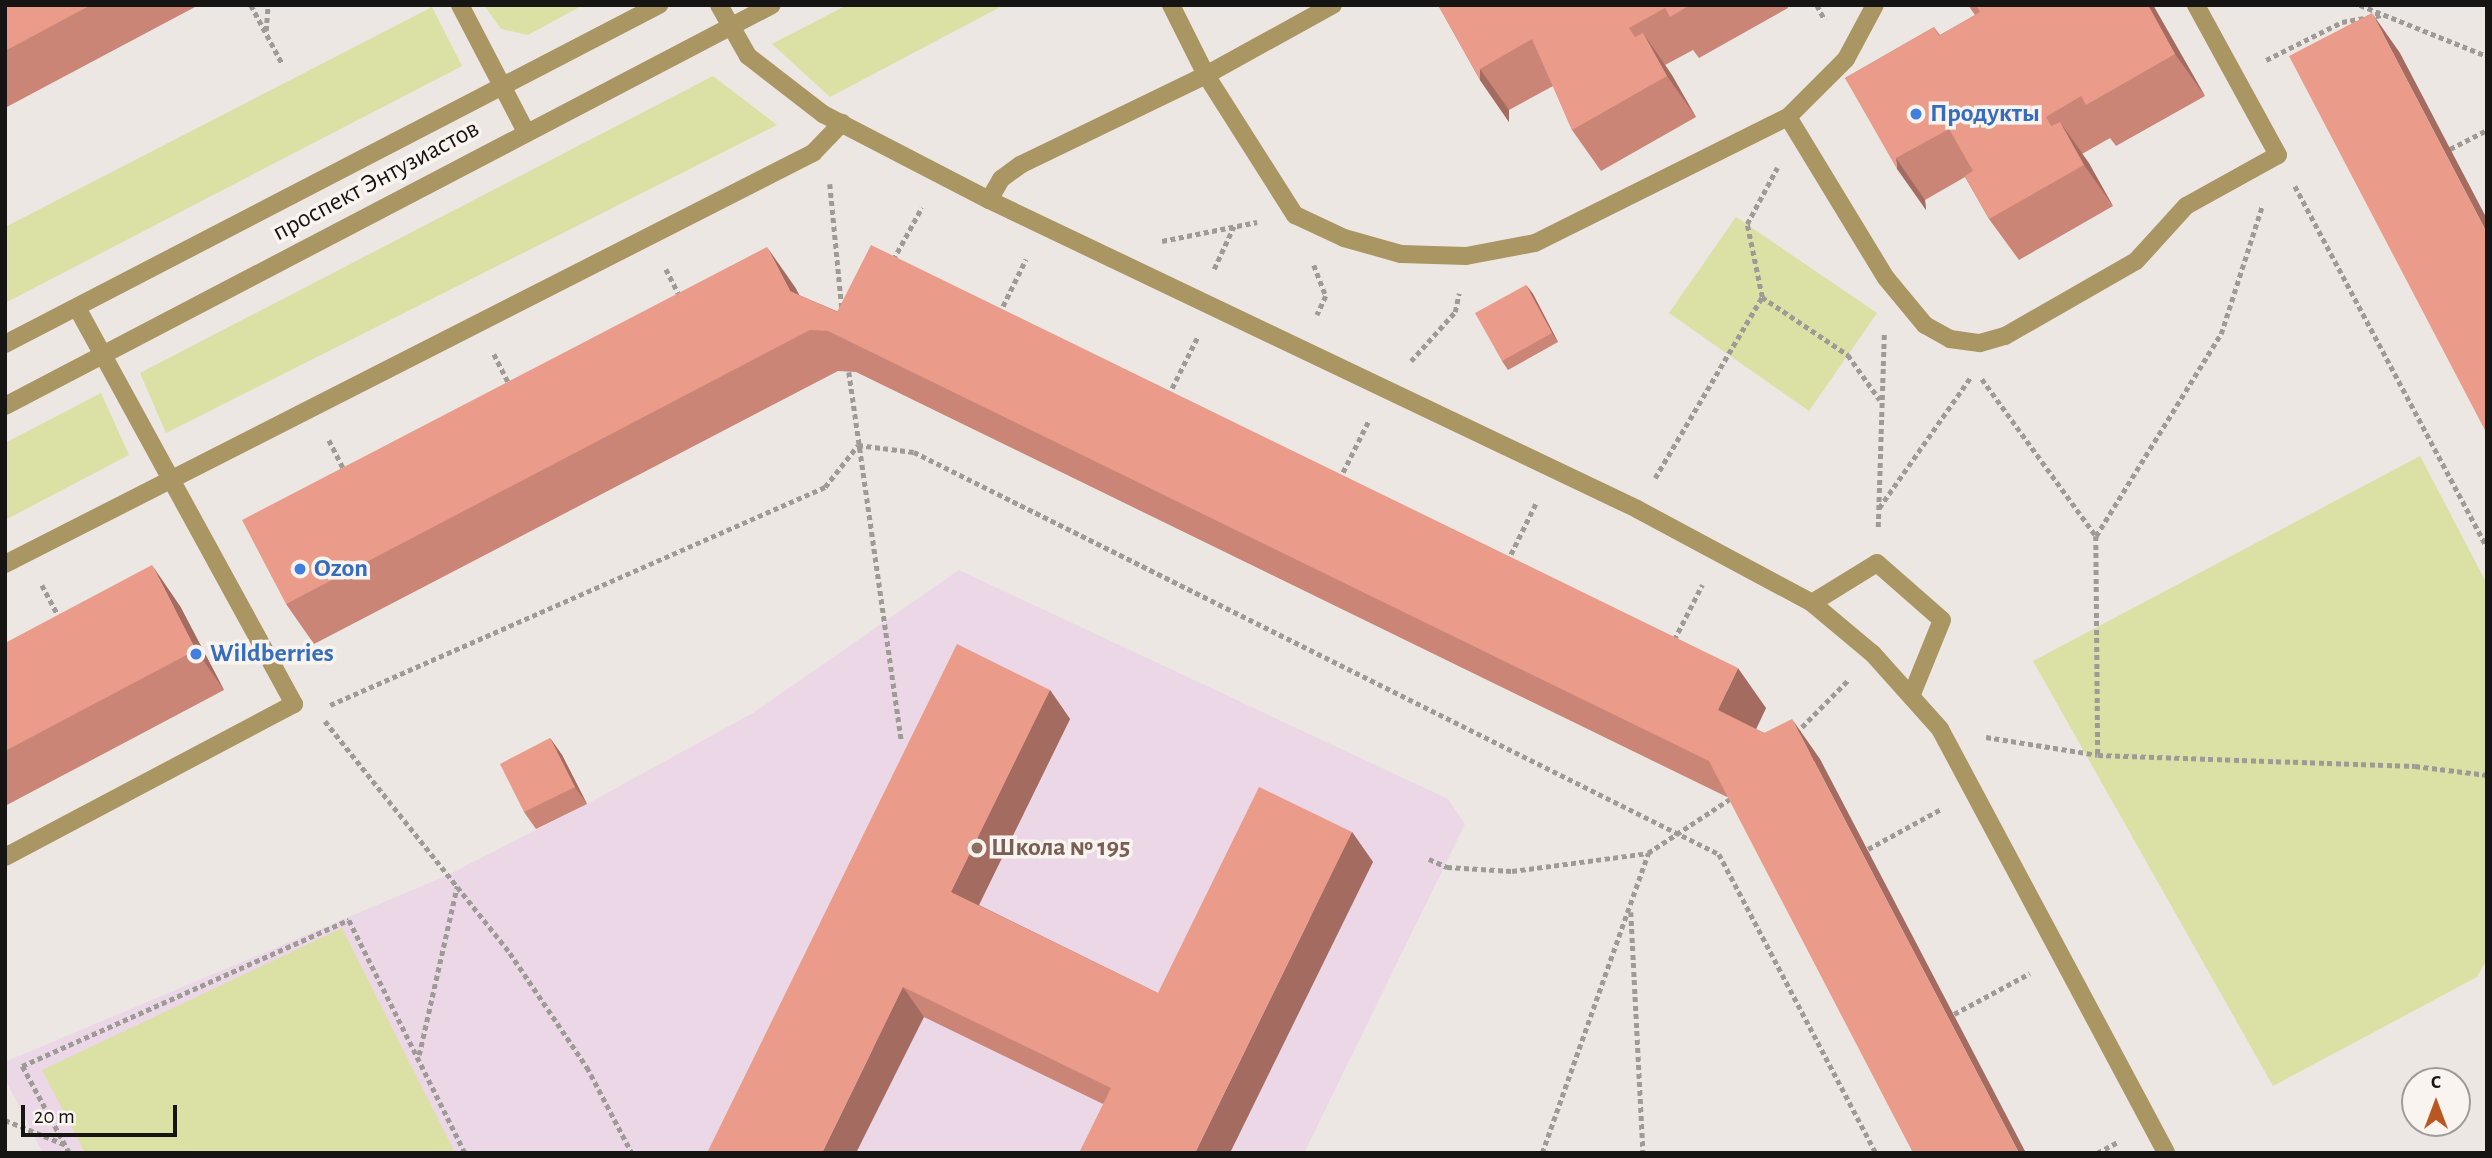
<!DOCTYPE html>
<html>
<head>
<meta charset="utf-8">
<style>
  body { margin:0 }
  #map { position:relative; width:2492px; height:1158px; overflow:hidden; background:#ece7e2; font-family:"Alegreya Sans",sans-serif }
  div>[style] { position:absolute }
  .education>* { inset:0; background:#ebd7e6 }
  .green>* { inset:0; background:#dbe0a5 }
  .path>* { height:4.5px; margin-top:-2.25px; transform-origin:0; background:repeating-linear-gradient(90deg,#9e9a96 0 5px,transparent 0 8.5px) }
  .minor>* { height:18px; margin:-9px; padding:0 9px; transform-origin:9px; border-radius:9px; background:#aa9663 }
  .wall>* { inset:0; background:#ca8576 }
  .shaded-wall>* { inset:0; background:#a46c60 }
  .building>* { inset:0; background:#eb9b89 }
  .dots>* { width:19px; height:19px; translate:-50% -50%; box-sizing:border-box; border:4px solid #f9f4ef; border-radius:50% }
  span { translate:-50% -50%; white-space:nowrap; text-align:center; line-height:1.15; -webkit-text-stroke:7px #f9f4ef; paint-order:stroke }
  .shop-label { font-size:26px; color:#366cbe; font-weight:700 }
  .left { translate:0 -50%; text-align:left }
  .street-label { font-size:26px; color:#171513 }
  .education-label { font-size:26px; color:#785e54; font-weight:700 }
  .frame { position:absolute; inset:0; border:7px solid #171513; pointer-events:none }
  .north { position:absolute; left:2401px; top:1067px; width:70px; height:70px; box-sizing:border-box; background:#f9f4ef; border:2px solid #9f9b97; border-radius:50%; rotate:0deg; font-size:19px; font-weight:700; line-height:28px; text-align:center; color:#171513 }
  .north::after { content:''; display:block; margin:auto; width:24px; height:32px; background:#ba5620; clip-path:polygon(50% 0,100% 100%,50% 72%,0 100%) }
  .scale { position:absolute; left:21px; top:1105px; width:156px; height:32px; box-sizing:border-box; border:4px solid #171513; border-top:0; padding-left:9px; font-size:21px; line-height:24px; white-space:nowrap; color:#171513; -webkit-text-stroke:5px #f9f4ef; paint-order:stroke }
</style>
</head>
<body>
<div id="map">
  <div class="education">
    <i style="clip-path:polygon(959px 570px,1448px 799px,1465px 824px,1304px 1153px,43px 1153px,5px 1079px,5px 1062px,448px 875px,587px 804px,753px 713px)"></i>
  </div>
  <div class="green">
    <i style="clip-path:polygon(484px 5px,583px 5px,528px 35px,501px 29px)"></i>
    <i style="clip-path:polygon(847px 5px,1004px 5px,830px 97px,772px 44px)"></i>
    <i style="clip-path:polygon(432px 7px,462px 66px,5px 303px,5px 227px)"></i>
    <i style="clip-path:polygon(713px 76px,777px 125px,166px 433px,140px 373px)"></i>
    <i style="clip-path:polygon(1736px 217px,1877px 313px,1809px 411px,1669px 313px)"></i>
    <i style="clip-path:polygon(101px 393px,129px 455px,5px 520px,5px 443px)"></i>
    <i style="clip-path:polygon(2420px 456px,2487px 584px,2487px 959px,2477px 977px,2273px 1086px,2033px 661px)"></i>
    <i style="clip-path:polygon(342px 928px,455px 1153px,85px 1153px,42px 1070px)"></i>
  </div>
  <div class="path">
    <i style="left:251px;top:5px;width:66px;rotate:61.9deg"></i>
    <i style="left:1817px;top:5px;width:17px;rotate:62deg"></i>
    <i style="left:2360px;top:5px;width:137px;rotate:21.9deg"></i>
    <i style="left:266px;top:31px;width:26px;rotate:-86deg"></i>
    <i style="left:2266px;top:60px;width:85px;rotate:-26.6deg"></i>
    <i style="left:2342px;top:22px;width:40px;rotate:-10deg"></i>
    <i style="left:2450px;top:149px;width:42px;rotate:-27.2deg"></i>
    <i style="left:830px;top:184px;width:125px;rotate:84.5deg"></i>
    <i style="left:2295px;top:186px;width:409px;rotate:62deg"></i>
    <i style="left:1162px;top:241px;width:97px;rotate:-11.3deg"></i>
    <i style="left:893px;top:260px;width:60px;rotate:-61.3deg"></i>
    <i style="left:1314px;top:265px;width:33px;rotate:69deg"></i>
    <i style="left:1326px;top:296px;width:21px;rotate:115deg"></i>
    <i style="left:666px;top:269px;width:29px;rotate:63deg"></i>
    <i style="left:1214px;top:269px;width:47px;rotate:-65.1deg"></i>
    <i style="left:1762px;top:297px;width:104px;rotate:34deg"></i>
    <i style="left:1848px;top:355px;width:55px;rotate:54.6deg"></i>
    <i style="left:999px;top:314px;width:61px;rotate:-63.9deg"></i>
    <i style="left:494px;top:354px;width:37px;rotate:63deg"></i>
    <i style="left:1411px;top:361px;width:66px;rotate:-48.1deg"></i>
    <i style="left:1455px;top:312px;width:19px;rotate:-78deg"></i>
    <i style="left:849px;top:372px;width:371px;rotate:81.9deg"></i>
    <i style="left:1982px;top:379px;width:194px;rotate:54deg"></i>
    <i style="left:2096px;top:536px;width:219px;rotate:89.5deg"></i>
    <i style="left:1168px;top:396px;width:65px;rotate:-63.4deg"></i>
    <i style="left:329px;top:440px;width:37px;rotate:63deg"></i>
    <i style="left:1655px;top:478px;width:210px;rotate:-59.4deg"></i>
    <i style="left:1762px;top:297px;width:75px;rotate:-101.6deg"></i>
    <i style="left:1747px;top:224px;width:64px;rotate:-61.8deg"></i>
    <i style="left:1339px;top:480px;width:65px;rotate:-63.4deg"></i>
    <i style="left:1879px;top:508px;width:159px;rotate:-55deg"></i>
    <i style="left:1878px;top:527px;width:194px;rotate:-88.2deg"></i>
    <i style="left:2096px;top:536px;width:238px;rotate:-58.3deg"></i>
    <i style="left:2221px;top:334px;width:134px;rotate:-72.2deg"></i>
    <i style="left:1507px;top:562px;width:68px;rotate:-63.8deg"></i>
    <i style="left:42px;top:585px;width:40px;rotate:62deg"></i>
    <i style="left:1674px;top:640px;width:62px;rotate:-63deg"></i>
    <i style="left:330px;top:705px;width:541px;rotate:-23.77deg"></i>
    <i style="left:825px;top:487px;width:53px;rotate:-51.8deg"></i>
    <i style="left:858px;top:445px;width:56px;rotate:7.1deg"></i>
    <i style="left:914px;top:452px;width:900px;rotate:26.54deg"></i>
    <i style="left:1719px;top:854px;width:338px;rotate:62.3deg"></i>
    <i style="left:325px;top:721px;width:297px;rotate:51.4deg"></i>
    <i style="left:510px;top:953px;width:138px;rotate:56deg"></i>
    <i style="left:587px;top:1067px;width:97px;rotate:62.4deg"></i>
    <i style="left:1796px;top:733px;width:76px;rotate:-45.5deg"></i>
    <i style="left:1986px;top:737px;width:113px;rotate:9.1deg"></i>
    <i style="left:2098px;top:755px;width:317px;rotate:2deg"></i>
    <i style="left:2415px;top:766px;width:73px;rotate:7.1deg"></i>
    <i style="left:1868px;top:849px;width:83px;rotate:-28.7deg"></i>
    <i style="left:1429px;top:859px;width:20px;rotate:24deg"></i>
    <i style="left:1447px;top:867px;width:65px;rotate:3.5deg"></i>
    <i style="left:1512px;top:871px;width:137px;rotate:-7.5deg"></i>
    <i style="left:1648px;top:853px;width:98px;rotate:-33.4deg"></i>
    <i style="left:1631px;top:912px;width:241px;rotate:87.1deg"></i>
    <i style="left:1954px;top:1014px;width:86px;rotate:-28.3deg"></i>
    <i style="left:419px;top:1055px;width:173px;rotate:-77.3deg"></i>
    <i style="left:5px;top:1120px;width:64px;rotate:22.1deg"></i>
    <i style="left:69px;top:1153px;width:99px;rotate:-118.4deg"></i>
    <i style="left:22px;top:1066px;width:358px;rotate:-24.1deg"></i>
    <i style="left:349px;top:920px;width:260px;rotate:63.5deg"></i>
    <i style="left:1542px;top:1153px;width:318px;rotate:-70.5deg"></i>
    <i style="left:2097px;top:1153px;width:24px;rotate:-28deg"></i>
  </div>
  <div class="minor">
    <i style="left:460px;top:5px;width:143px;rotate:62.5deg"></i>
    <i style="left:719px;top:5px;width:59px;rotate:60.4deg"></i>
    <i style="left:748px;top:56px;width:95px;rotate:37.7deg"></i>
    <i style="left:823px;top:114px;width:187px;rotate:27.4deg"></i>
    <i style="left:989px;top:200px;width:718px;rotate:25.49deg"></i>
    <i style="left:1637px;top:509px;width:199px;rotate:28.2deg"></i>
    <i style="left:1812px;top:603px;width:80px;rotate:39.9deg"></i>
    <i style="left:1873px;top:654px;width:101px;rotate:48.2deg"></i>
    <i style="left:1940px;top:729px;width:480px;rotate:61.9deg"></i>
    <i style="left:1171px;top:5px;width:78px;rotate:63.4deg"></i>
    <i style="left:1206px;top:75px;width:145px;rotate:-28.9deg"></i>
    <i style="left:1788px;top:117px;width:188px;rotate:58.7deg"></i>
    <i style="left:1886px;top:278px;width:61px;rotate:50.3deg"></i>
    <i style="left:1925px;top:325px;width:29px;rotate:29deg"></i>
    <i style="left:1950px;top:339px;width:30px;rotate:8deg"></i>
    <i style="left:1980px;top:343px;width:26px;rotate:-16deg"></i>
    <i style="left:2005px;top:336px;width:151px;rotate:-29.8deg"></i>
    <i style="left:2136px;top:261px;width:74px;rotate:-47.7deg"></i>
    <i style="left:2186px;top:206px;width:105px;rotate:-29deg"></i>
    <i style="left:2278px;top:155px;width:171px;rotate:-118.7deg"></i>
    <i style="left:989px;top:200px;width:24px;rotate:-60deg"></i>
    <i style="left:1001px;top:179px;width:24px;rotate:-36deg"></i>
    <i style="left:1020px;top:165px;width:207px;rotate:-25.8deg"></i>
    <i style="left:1206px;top:75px;width:166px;rotate:57.6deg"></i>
    <i style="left:1295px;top:215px;width:54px;rotate:25.1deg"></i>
    <i style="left:1344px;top:238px;width:59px;rotate:15.7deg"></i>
    <i style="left:1401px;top:254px;width:65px;rotate:1.8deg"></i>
    <i style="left:1466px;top:256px;width:70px;rotate:-10.7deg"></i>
    <i style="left:1535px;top:243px;width:283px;rotate:-26.5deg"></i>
    <i style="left:1788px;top:117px;width:82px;rotate:-45deg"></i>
    <i style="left:1846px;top:59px;width:61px;rotate:-61.8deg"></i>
    <i style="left:5px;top:344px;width:737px;rotate:-27.4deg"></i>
    <i style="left:5px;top:406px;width:865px;rotate:-27.6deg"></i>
    <i style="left:5px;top:564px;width:907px;rotate:-26.96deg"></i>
    <i style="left:813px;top:153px;width:42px;rotate:-46deg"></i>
    <i style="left:1812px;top:603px;width:76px;rotate:-31.6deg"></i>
    <i style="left:1877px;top:563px;width:86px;rotate:41.2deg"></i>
    <i style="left:1942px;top:620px;width:80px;rotate:112.1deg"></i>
    <i style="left:5px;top:857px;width:327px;rotate:-27.9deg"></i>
    <i style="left:294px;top:704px;width:452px;rotate:-118.7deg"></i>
  </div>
  <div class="wall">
    <i style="clip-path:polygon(5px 5px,194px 5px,195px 7px,5px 108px)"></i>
    <i style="clip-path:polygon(1438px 5px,1787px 5px,1788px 8px,1699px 58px,1693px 50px,1665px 65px,1696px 117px,1601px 171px,1572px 130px,1553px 86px,1509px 110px,1509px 122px,1480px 80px)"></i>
    <i style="clip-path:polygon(1968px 5px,2153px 5px,2205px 96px,2116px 146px,2110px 138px,2082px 154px,2113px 206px,2019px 260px,1989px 219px,1965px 177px,1925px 200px,1926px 210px,1845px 78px,1934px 27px,1940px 35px,1975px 15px)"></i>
    <i style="clip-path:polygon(1526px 285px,1533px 294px,1558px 342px,1508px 370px,1502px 361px)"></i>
    <i style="clip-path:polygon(795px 287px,799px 295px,1766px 708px,1756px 729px,1820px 759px,1727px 797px,856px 372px,838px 371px,314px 644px,286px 604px)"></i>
    <i style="clip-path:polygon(180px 606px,224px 690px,5px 806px,5px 643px)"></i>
    <i style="clip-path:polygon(1050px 690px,1070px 719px,979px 905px,1158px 993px,1352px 832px,1373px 862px,1103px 1104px,924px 1017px,707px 1153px)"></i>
    <i style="clip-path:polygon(550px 738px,562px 755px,587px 804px,536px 829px,524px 812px)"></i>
  </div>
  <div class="shaded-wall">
    <i style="clip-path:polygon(2148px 5px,2153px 5px,2205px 96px,2175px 54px)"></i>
    <i style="clip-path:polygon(2372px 13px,2400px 53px,2487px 219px,2487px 233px)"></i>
    <i style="clip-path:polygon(1643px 33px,1672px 75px,1696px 117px,1667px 76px)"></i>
    <i style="clip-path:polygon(1480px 69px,1509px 110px,1509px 122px,1480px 80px)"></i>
    <i style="clip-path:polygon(2060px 122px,2089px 163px,2113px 206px,2084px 165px)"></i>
    <i style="clip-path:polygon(1896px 158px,1925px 200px,1926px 210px,1897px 169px)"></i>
    <i style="clip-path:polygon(767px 247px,795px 287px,818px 331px,790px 291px)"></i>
    <i style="clip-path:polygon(1526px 285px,1533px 294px,1558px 342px,1552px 333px)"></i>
    <i style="clip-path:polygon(152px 565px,180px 606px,224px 690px,196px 650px)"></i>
    <i style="clip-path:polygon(1738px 668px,1766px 708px,1746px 750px,1718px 710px)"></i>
    <i style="clip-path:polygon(1050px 690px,1070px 719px,971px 921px,951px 892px)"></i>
    <i style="clip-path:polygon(1792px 719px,1820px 759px,2026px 1153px,2019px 1153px)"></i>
    <i style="clip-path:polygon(550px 738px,562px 755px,587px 804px,575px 787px)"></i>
    <i style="clip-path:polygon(1352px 832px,1373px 862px,1230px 1153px,1195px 1153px)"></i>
    <i style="clip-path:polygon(903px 987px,924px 1017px,856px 1153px,822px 1153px)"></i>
  </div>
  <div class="building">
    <i style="clip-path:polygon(5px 5px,91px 5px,5px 51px)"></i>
    <i style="clip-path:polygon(1438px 5px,1690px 5px,1670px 17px,1665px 8px,1629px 28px,1635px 37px,1643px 33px,1667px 76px,1572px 130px,1532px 39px,1480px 69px,1480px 80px)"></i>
    <i style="clip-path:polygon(1976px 5px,2148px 5px,2175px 54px,2086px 105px,2081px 96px,2046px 117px,2051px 126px,2060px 122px,2084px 165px,1989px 219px,1965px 176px,1973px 171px,1949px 129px,1896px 158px,1897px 169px,1845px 78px,1934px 27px,1939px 36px,1980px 12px)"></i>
    <i style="clip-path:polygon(2372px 13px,2487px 233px,2487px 434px,2289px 56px)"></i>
    <i style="clip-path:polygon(871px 245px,1738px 668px,1718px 710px,1764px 733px,1792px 719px,2019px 1153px,1913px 1153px,1709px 761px,828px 331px,810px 330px,286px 604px,242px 520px,767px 247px,790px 291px,837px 312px)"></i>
    <i style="clip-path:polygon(1526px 285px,1552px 333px,1502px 361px,1475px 313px)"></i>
    <i style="clip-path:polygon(152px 565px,196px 650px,5px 751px,5px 643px)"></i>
    <i style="clip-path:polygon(957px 644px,1050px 690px,951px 892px,1158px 993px,1259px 787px,1352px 832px,1195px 1153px,1079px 1153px,1111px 1088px,903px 987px,822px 1153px,707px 1153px)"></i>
    <i style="clip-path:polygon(550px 738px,575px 787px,524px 812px,500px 764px)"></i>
  </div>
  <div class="dots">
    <i style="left:1916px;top:114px;background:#3f7fe0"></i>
    <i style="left:300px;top:569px;background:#3f7fe0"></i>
    <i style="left:196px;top:654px;background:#3f7fe0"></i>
    <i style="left:977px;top:848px;background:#8d6e63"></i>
  </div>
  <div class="shop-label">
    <span class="left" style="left:1930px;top:114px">Продукты</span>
    <span class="left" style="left:314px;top:569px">Ozon</span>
    <span class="left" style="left:210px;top:654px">Wildberries</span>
  </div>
  <div class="street-label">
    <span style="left:376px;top:181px;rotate:-28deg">проспект Энтузиастов</span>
  </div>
  <div class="education-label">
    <span class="left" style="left:991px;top:848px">Школа № 195</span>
  </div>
  <div class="frame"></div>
  <div class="north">С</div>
  <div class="scale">20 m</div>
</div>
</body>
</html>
